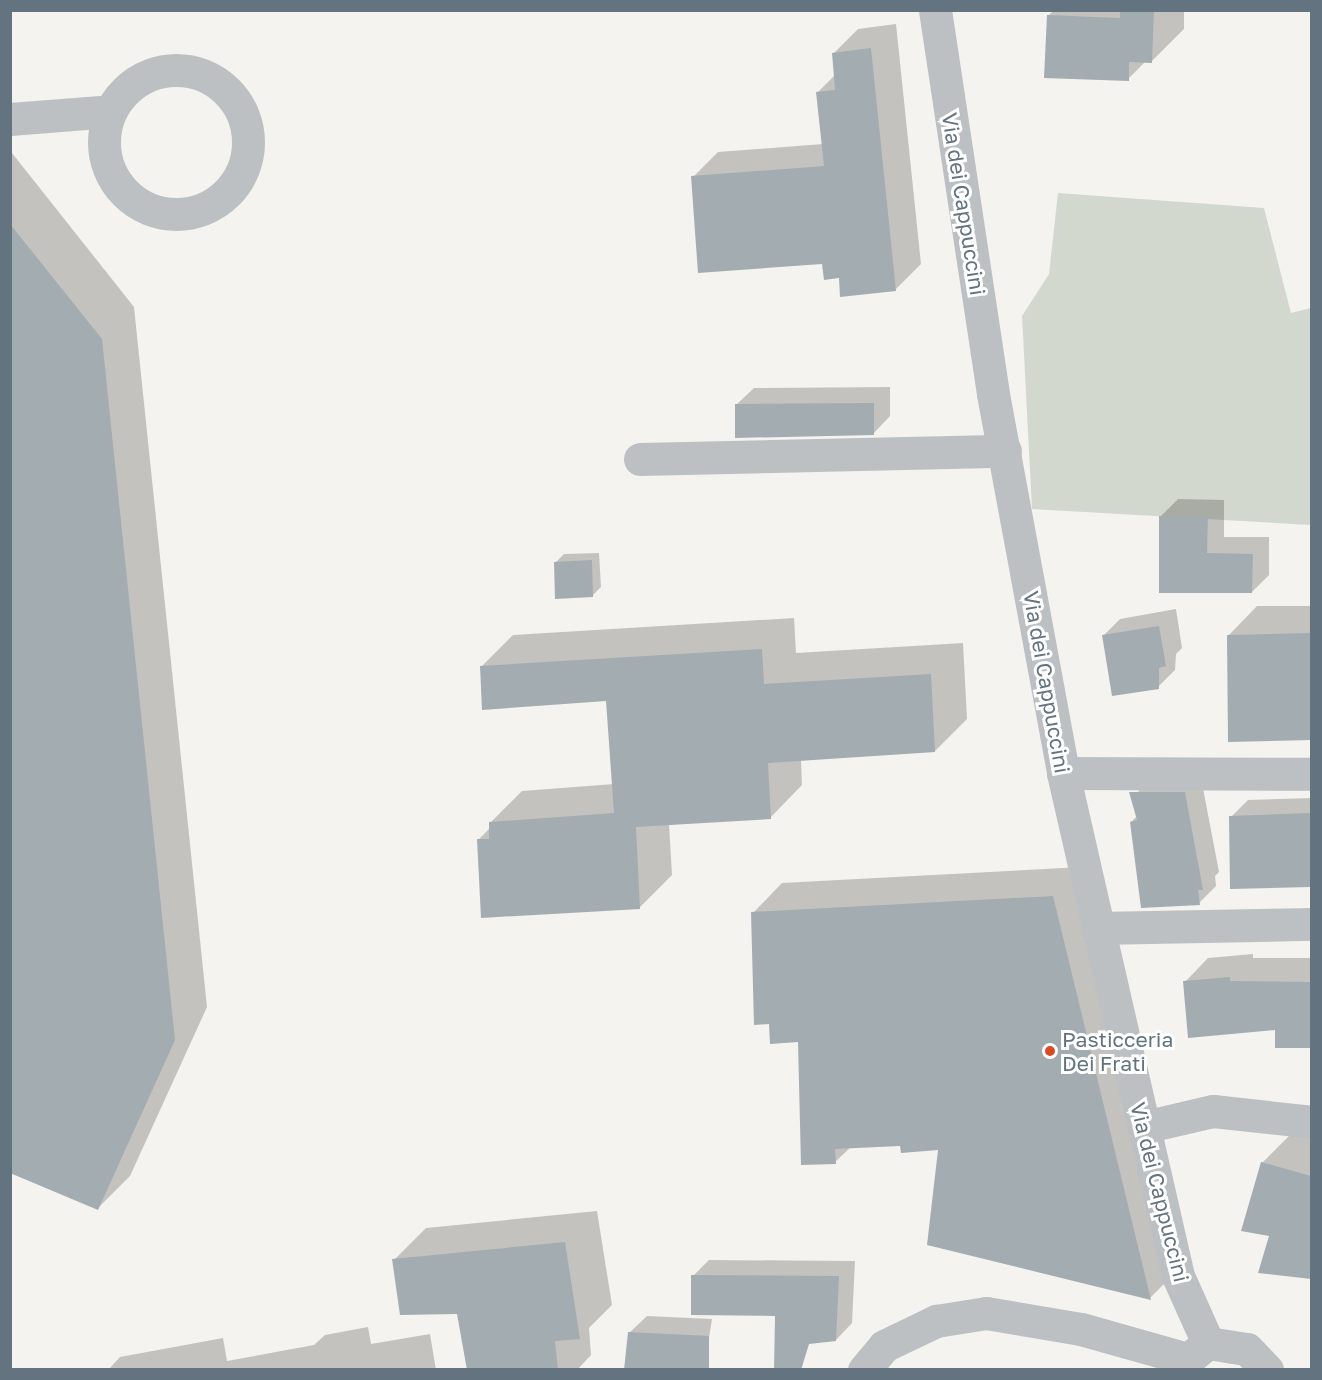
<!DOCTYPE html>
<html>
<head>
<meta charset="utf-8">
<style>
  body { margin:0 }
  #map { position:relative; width:1322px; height:1380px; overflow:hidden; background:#f4f3ef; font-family:"Golos Text",sans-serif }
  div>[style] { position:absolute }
  .green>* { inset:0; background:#d3d8cf }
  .shadow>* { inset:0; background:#0003 }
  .building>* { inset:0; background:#a3acb1 }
  .minor>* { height:33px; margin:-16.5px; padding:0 16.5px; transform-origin:16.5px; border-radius:16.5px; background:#bcc0c3 }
  .minor>.ring { margin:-16.5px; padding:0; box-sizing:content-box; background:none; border:33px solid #bcc0c3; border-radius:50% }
  .dots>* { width:16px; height:16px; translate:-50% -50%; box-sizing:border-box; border:3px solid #fff; border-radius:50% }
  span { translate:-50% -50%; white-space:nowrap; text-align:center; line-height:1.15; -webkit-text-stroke:6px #fff; paint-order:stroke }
  .street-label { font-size:21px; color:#637480 }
  .poi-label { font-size:21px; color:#637480 }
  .left { translate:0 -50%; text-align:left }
  .frame { position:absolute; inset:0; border:12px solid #637480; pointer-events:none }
</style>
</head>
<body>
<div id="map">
  <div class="green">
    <i style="clip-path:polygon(1058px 193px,1264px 208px,1291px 313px,1311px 308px,1311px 525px,1032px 509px,1022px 316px,1049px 274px)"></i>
  </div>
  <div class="shadow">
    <i style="clip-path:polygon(1054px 10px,1184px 10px,1184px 29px,1151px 62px,1146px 61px,1128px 79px,1048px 16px)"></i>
    <i style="clip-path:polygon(896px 24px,921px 264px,895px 290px,840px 277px,824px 262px,693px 177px,718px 152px,823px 144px,818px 92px,835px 75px,833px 54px,858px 29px)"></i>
    <i style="clip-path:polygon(12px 153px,134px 307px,207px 1007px,130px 1176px,98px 1208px,10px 1172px)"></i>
    <i style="clip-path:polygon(890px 387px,890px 416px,873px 434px,736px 405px,754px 388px)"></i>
    <i style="clip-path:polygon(1178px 499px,1224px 500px,1224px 537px,1269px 537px,1269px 575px,1252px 592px,1161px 516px)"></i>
    <i style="clip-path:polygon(599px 553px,601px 587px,593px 595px,555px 563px,564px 554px)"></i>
    <i style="clip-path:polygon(1257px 606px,1312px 606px,1312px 739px,1230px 740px,1229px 635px)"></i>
    <i style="clip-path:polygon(1176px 609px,1182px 648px,1176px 654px,1175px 670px,1158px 687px,1103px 636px,1120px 619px)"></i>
    <i style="clip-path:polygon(794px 618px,796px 653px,963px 643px,967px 719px,935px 751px,801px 759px,802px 785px,770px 818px,669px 824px,672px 875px,640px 907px,478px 840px,490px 828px,490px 823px,522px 791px,614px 784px,608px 699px,481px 667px,513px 635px)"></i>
    <i style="clip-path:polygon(1149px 781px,1202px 783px,1219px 872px,1215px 876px,1216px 886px,1199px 903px,1131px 822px,1137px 816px,1132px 798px)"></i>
    <i style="clip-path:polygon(1312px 798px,1312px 885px,1232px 888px,1231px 817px,1248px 800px)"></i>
    <i style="clip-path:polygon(1082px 867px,1179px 1269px,1150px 1298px,940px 1148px,902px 1145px,851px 1147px,835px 1162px,799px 1041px,771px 1022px,753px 913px,782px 883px)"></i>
    <i style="clip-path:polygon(1253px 954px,1253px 958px,1312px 958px,1312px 1046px,1276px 1046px,1276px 1029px,1185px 982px,1208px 958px)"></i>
    <i style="clip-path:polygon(1294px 1131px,1312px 1131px,1312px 1278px,1260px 1272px,1270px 1235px,1262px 1163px)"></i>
    <i style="clip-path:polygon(597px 1211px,612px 1305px,589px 1328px,591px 1355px,577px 1370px,470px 1370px,458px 1312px,394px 1260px,426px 1228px)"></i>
    <i style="clip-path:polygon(709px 1260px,855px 1261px,852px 1323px,836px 1340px,693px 1276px)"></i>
    <i style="clip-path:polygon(647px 1316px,712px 1319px,704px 1370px,629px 1333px)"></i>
    <i style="clip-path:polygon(368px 1327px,371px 1344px,430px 1334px,436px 1370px,108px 1370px,120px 1357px,223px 1338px,227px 1361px,314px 1345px,325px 1335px)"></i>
  </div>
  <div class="building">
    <i style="clip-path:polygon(1120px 10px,1154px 10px,1152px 63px,1129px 62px,1129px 81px,1044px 78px,1047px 15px,1120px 18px)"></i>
    <i style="clip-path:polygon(871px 48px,896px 291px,840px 297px,839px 278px,824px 280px,822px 264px,698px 273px,691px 176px,824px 166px,816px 92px,835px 90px,832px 53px)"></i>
    <i style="clip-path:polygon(10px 224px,102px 339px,175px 1040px,98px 1210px,10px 1173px)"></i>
    <i style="clip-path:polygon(874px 403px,874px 435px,735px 438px,735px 404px)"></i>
    <i style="clip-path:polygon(1159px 516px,1208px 516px,1207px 553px,1253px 554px,1252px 593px,1159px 593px)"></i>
    <i style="clip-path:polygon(592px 560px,593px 597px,555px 599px,554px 562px)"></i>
    <i style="clip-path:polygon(1159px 626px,1166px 666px,1159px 668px,1159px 689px,1112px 696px,1102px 635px)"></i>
    <i style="clip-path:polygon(1311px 633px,1311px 740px,1228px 742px,1227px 635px)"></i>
    <i style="clip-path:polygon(762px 649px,764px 684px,931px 674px,935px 752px,768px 763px,771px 819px,636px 827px,640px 909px,481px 918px,477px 839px,489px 839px,489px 822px,614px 813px,606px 701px,482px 710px,480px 666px)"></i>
    <i style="clip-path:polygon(1129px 792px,1185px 792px,1203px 890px,1198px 890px,1200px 905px,1141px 908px,1130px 822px,1137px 820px)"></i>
    <i style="clip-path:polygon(1311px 813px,1311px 887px,1230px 889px,1229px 816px)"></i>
    <i style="clip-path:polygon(1053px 896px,1151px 1300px,927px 1245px,938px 1150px,901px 1153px,900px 1146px,835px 1149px,836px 1164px,801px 1165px,798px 1042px,770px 1044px,769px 1024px,754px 1025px,751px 912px)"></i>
    <i style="clip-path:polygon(1230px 977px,1230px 981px,1311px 982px,1311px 1048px,1275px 1048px,1275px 1030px,1188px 1038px,1183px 981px)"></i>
    <i style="clip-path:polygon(1261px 1162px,1311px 1176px,1311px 1279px,1258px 1273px,1269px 1236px,1241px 1231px)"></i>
    <i style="clip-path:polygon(565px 1242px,580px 1339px,555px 1341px,558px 1370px,467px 1370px,457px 1314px,400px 1315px,392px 1259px)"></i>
    <i style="clip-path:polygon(691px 1275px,839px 1276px,836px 1341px,809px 1344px,801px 1370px,774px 1370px,775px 1316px,691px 1315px)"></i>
    <i style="clip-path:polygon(628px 1332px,709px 1336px,709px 1370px,624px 1370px)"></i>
  </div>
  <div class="minor">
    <i style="left:935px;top:10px;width:388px;rotate:81.4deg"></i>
    <i style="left:993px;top:394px;width:385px;rotate:79.5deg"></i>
    <i style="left:1063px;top:773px;width:516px;rotate:77.12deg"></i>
    <i style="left:1178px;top:1276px;width:73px;rotate:65.9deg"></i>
    <i class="ring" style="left:104px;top:70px;width:111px;height:111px"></i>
    <i style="left:10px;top:119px;width:101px;rotate:-4.5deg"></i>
    <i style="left:640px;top:459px;width:365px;rotate:-1.3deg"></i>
    <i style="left:1063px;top:773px;width:249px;rotate:0.2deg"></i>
    <i style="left:1097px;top:928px;width:215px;rotate:-1.1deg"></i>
    <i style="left:1144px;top:1127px;width:71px;rotate:-13.1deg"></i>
    <i style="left:1213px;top:1111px;width:100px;rotate:6.3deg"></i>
    <i style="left:1193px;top:1355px;width:19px;rotate:-39deg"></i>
    <i style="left:1208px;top:1343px;width:39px;rotate:9deg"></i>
    <i style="left:1247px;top:1349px;width:29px;rotate:46deg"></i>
    <i style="left:864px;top:1370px;width:31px;rotate:-50deg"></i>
    <i style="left:884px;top:1346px;width:58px;rotate:-25.7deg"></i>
    <i style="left:936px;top:1321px;width:51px;rotate:-9.1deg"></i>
    <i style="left:986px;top:1313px;width:96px;rotate:9.6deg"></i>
    <i style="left:1081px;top:1329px;width:110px;rotate:15.8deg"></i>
  </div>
  <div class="dots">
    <i style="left:1050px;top:1051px;background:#dc4927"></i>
  </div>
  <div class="street-label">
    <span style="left:964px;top:204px;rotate:81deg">Via dei Cappuccini</span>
    <span style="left:1047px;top:682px;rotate:80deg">Via dei Cappuccini</span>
    <span style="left:1160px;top:1192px;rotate:76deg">Via dei Cappuccini</span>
  </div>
  <div class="poi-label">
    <span class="left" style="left:1062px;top:1051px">Pasticceria<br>Dei Frati</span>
  </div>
  <div class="frame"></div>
</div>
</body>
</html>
